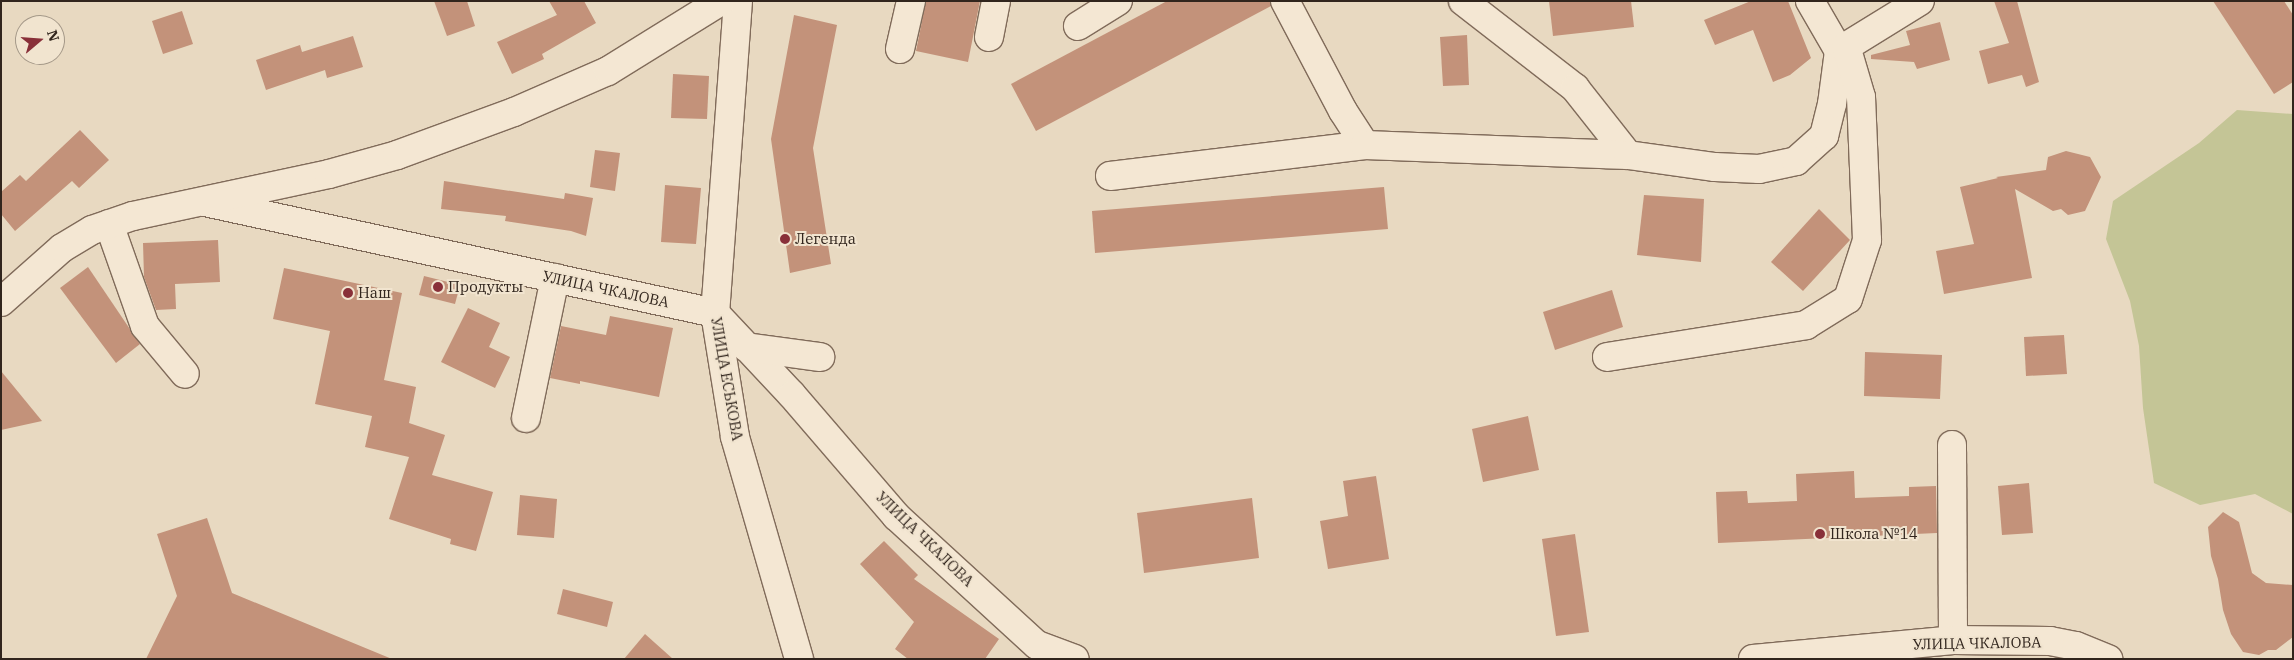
<!DOCTYPE html>
<html>
<head>
<meta charset="utf-8">
<style>
  body { margin:0 }
  #map { position:relative; width:2294px; height:660px; overflow:hidden; background:#e8d9c1; font-family:"IBM Plex Serif",serif }
  div>[style] { position:absolute }
  .green>* { inset:0; background:#c4c596 }
  .building>* { inset:0; background:#c3927a }
  .roads { filter:drop-shadow(1px 0 #806b5a) drop-shadow(-1px 0 #806b5a) drop-shadow(0 1px #806b5a) drop-shadow(0 -1px #806b5a) }
  .minor>* { height:28px; margin:-14px; padding:0 14px; transform-origin:14px; border-radius:14px; background:#f4e7d3 }
  .dots>* { width:14px; height:14px; translate:-50% -50%; box-sizing:border-box; border:2px solid #f1e4cf; border-radius:50% }
  span { translate:-50% -50%; white-space:nowrap; text-align:center; line-height:1.15; -webkit-text-stroke:4px #f1e4cf; paint-order:stroke }
  .poi-label { font-size:15px; color:#31251d }
  .left { translate:0 -50%; text-align:left }
  .street-label { font-size:15px; color:#31251d }
  .frame { position:absolute; inset:0; border:2px solid #31251d; pointer-events:none }
  .north { position:absolute; left:15px; top:15px; width:50px; height:50px; box-sizing:border-box; background:#f1e4cf; border:1px solid #a49888; border-radius:50%; rotate:72deg; font-size:14px; font-weight:700; line-height:20px; text-align:center; color:#31251d }
  .north::after { content:''; display:block; margin:auto; width:18px; height:22px; background:#893039; clip-path:polygon(50% 0,100% 100%,50% 72%,0 100%) }
</style>
</head>
<body>
<div id="map">
  <div class="green">
    <i style="clip-path:polygon(2237px 110px,2293px 114px,2293px 514px,2255px 494px,2200px 505px,2154px 483px,2143px 408px,2139px 346px,2130px 301px,2106px 239px,2113px 201px,2199px 143px)"></i>
  </div>
  <div class="building">
    <i style="clip-path:polygon(434px 1px,467px 1px,475px 26px,447px 36px)"></i>
    <i style="clip-path:polygon(549px 1px,584px 1px,596px 23px,542px 54px,544px 59px,512px 74px,497px 42px,557px 15px)"></i>
    <i style="clip-path:polygon(926px 1px,980px 1px,968px 62px,916px 51px)"></i>
    <i style="clip-path:polygon(1167px 1px,1270px 1px,1271px 6px,1036px 131px,1011px 84px)"></i>
    <i style="clip-path:polygon(1549px 1px,1631px 1px,1634px 27px,1553px 36px)"></i>
    <i style="clip-path:polygon(1751px 1px,1788px 1px,1811px 58px,1790px 75px,1773px 82px,1753px 30px,1715px 45px,1704px 20px)"></i>
    <i style="clip-path:polygon(1994px 1px,2017px 1px,2039px 82px,2026px 87px,2022px 75px,1988px 84px,1979px 51px,2009px 43px)"></i>
    <i style="clip-path:polygon(2213px 1px,2284px 1px,2293px 15px,2293px 82px,2274px 94px)"></i>
    <i style="clip-path:polygon(182px 11px,193px 44px,163px 54px,152px 21px)"></i>
    <i style="clip-path:polygon(794px 15px,837px 25px,813px 148px,831px 264px,790px 273px,771px 139px)"></i>
    <i style="clip-path:polygon(1940px 22px,1950px 60px,1917px 69px,1914px 62px,1871px 59px,1871px 55px,1910px 45px,1906px 31px)"></i>
    <i style="clip-path:polygon(1467px 35px,1469px 85px,1443px 86px,1440px 37px)"></i>
    <i style="clip-path:polygon(353px 36px,363px 67px,327px 78px,325px 70px,266px 90px,256px 60px,300px 45px,302px 52px)"></i>
    <i style="clip-path:polygon(673px 74px,709px 76px,707px 119px,671px 118px)"></i>
    <i style="clip-path:polygon(80px 130px,109px 160px,79px 188px,72px 181px,15px 231px,1px 214px,1px 192px,20px 175px,26px 181px)"></i>
    <i style="clip-path:polygon(595px 150px,620px 153px,615px 191px,590px 187px)"></i>
    <i style="clip-path:polygon(2066px 151px,2090px 157px,2101px 177px,2085px 211px,2068px 215px,2061px 209px,2053px 211px,2015px 189px,2032px 278px,1944px 294px,1936px 251px,1974px 244px,1960px 187px,1998px 178px,1996px 177px,2046px 170px,2048px 157px)"></i>
    <i style="clip-path:polygon(444px 181px,564px 199px,565px 193px,593px 198px,586px 236px,571px 231px,505px 221px,506px 216px,441px 209px)"></i>
    <i style="clip-path:polygon(665px 185px,701px 188px,696px 244px,661px 242px)"></i>
    <i style="clip-path:polygon(1384px 187px,1388px 229px,1095px 253px,1092px 211px)"></i>
    <i style="clip-path:polygon(1644px 195px,1704px 199px,1701px 262px,1637px 255px)"></i>
    <i style="clip-path:polygon(1819px 209px,1850px 240px,1803px 291px,1771px 262px)"></i>
    <i style="clip-path:polygon(218px 240px,220px 282px,175px 284px,176px 309px,156px 310px,144px 277px,143px 243px)"></i>
    <i style="clip-path:polygon(88px 267px,140px 344px,116px 363px,60px 288px)"></i>
    <i style="clip-path:polygon(284px 268px,402px 293px,384px 380px,416px 387px,409px 423px,445px 435px,432px 475px,493px 492px,476px 551px,450px 544px,451px 539px,389px 519px,409px 457px,365px 447px,372px 416px,315px 404px,330px 331px,273px 319px)"></i>
    <i style="clip-path:polygon(424px 276px,460px 285px,455px 304px,419px 295px)"></i>
    <i style="clip-path:polygon(1612px 290px,1623px 327px,1555px 350px,1543px 312px)"></i>
    <i style="clip-path:polygon(468px 308px,500px 323px,489px 347px,510px 357px,495px 388px,441px 362px)"></i>
    <i style="clip-path:polygon(610px 316px,673px 328px,659px 397px,580px 381px,580px 384px,550px 378px,561px 326px,606px 335px)"></i>
    <i style="clip-path:polygon(2064px 335px,2067px 374px,2026px 376px,2024px 337px)"></i>
    <i style="clip-path:polygon(1865px 352px,1942px 355px,1940px 399px,1864px 396px)"></i>
    <i style="clip-path:polygon(1px 371px,42px 421px,1px 430px)"></i>
    <i style="clip-path:polygon(1528px 416px,1539px 470px,1483px 482px,1472px 429px)"></i>
    <i style="clip-path:polygon(1854px 471px,1855px 498px,1909px 496px,1909px 487px,1936px 486px,1937px 533px,1718px 543px,1716px 492px,1747px 491px,1748px 503px,1797px 501px,1796px 474px)"></i>
    <i style="clip-path:polygon(1376px 476px,1389px 559px,1328px 569px,1320px 521px,1348px 516px,1343px 481px)"></i>
    <i style="clip-path:polygon(2029px 483px,2033px 533px,2002px 535px,1998px 486px)"></i>
    <i style="clip-path:polygon(520px 495px,557px 499px,554px 538px,517px 535px)"></i>
    <i style="clip-path:polygon(1252px 498px,1259px 558px,1144px 573px,1137px 513px)"></i>
    <i style="clip-path:polygon(2223px 512px,2239px 522px,2252px 573px,2266px 583px,2293px 585px,2293px 637px,2276px 650px,2268px 650px,2259px 655px,2243px 652px,2231px 634px,2223px 610px,2218px 579px,2211px 556px,2208px 527px)"></i>
    <i style="clip-path:polygon(207px 518px,232px 593px,392px 659px,146px 659px,177px 596px,157px 534px)"></i>
    <i style="clip-path:polygon(1575px 534px,1589px 632px,1556px 636px,1542px 539px)"></i>
    <i style="clip-path:polygon(884px 541px,918px 575px,914px 579px,999px 639px,985px 659px,908px 659px,895px 649px,914px 622px,860px 564px)"></i>
    <i style="clip-path:polygon(563px 589px,613px 602px,607px 627px,557px 614px)"></i>
    <i style="clip-path:polygon(645px 634px,673px 659px,624px 659px)"></i>
  </div>
  <div class="roads">
    <div class="minor">
      <i style="left:738px;top:1px;width:313px;rotate:94.2deg"></i>
      <i style="left:715px;top:313px;width:126px;rotate:80.8deg"></i>
      <i style="left:735px;top:437px;width:231px;rotate:73.9deg"></i>
      <i style="left:1285px;top:1px;width:124px;rotate:62.2deg"></i>
      <i style="left:1343px;top:111px;width:40px;rotate:57.1deg"></i>
      <i style="left:1463px;top:1px;width:142px;rotate:37.8deg"></i>
      <i style="left:1575px;top:88px;width:85px;rotate:51.7deg"></i>
      <i style="left:1810px;top:1px;width:58px;rotate:59.9deg"></i>
      <i style="left:1078px;top:26px;width:47px;rotate:-32deg"></i>
      <i style="left:989px;top:37px;width:37px;rotate:-79deg"></i>
      <i style="left:900px;top:49px;width:49px;rotate:-77.1deg"></i>
      <i style="left:1839px;top:51px;width:95px;rotate:-31.7deg"></i>
      <i style="left:1110px;top:176px;width:257px;rotate:-6.9deg"></i>
      <i style="left:1365px;top:145px;width:263px;rotate:2.2deg"></i>
      <i style="left:1628px;top:155px;width:88px;rotate:7.9deg"></i>
      <i style="left:1715px;top:167px;width:44px;rotate:2.6deg"></i>
      <i style="left:1759px;top:169px;width:38px;rotate:-12deg"></i>
      <i style="left:1796px;top:161px;width:38px;rotate:-42deg"></i>
      <i style="left:1824px;top:136px;width:33px;rotate:-76deg"></i>
      <i style="left:1832px;top:104px;width:53px;rotate:-82.5deg"></i>
      <i style="left:205px;top:202px;width:522px;rotate:12.28deg"></i>
      <i style="left:715px;top:313px;width:112px;rotate:46.8deg"></i>
      <i style="left:792px;top:395px;width:160px;rotate:49.3deg"></i>
      <i style="left:896px;top:516px;width:191px;rotate:42.5deg"></i>
      <i style="left:1037px;top:645px;width:40px;rotate:20.2deg"></i>
      <i style="left:109px;top:224px;width:108px;rotate:70.6deg"></i>
      <i style="left:145px;top:326px;width:62px;rotate:50.2deg"></i>
      <i style="left:1px;top:302px;width:81px;rotate:-41.5deg"></i>
      <i style="left:62px;top:248px;width:35px;rotate:-31deg"></i>
      <i style="left:92px;top:230px;width:43px;rotate:-18.9deg"></i>
      <i style="left:133px;top:216px;width:200px;rotate:-12.1deg"></i>
      <i style="left:329px;top:174px;width:71px;rotate:-15.6deg"></i>
      <i style="left:397px;top:155px;width:125px;rotate:-20.2deg"></i>
      <i style="left:514px;top:112px;width:103px;rotate:-23.6deg"></i>
      <i style="left:608px;top:71px;width:133px;rotate:-31.8deg"></i>
      <i style="left:746px;top:347px;width:75px;rotate:7.7deg"></i>
      <i style="left:1607px;top:357px;width:202px;rotate:-9.1deg"></i>
      <i style="left:1806px;top:325px;width:49px;rotate:-31.8deg"></i>
      <i style="left:1848px;top:299px;width:62px;rotate:-72.1deg"></i>
      <i style="left:1867px;top:240px;width:143px;rotate:-92.4deg"></i>
      <i style="left:1861px;top:97px;width:53px;rotate:-106.4deg"></i>
      <i style="left:526px;top:418px;width:143px;rotate:-78.3deg"></i>
      <i style="left:1952px;top:445px;width:195px;rotate:89.7deg"></i>
      <i style="left:1753px;top:659px;width:201px;rotate:-5.4deg"></i>
      <i style="left:1953px;top:640px;width:97px;rotate:0.6deg"></i>
      <i style="left:2050px;top:641px;width:26px;rotate:11deg"></i>
      <i style="left:2076px;top:646px;width:35px;rotate:22deg"></i>
    </div>
  </div>
  <div class="dots">
    <i style="left:785px;top:239px;background:#893039"></i>
    <i style="left:438px;top:287px;background:#893039"></i>
    <i style="left:348px;top:293px;background:#893039"></i>
    <i style="left:1820px;top:534px;background:#893039"></i>
  </div>
  <div class="poi-label">
    <span class="left" style="left:795px;top:239px">Легенда</span>
    <span class="left" style="left:448px;top:287px">Продукты</span>
    <span class="left" style="left:358px;top:293px">Наш</span>
    <span class="left" style="left:1830px;top:534px">Школа №14</span>
  </div>
  <div class="street-label">
    <span style="left:606px;top:289px;rotate:12deg">УЛИЦА ЧКАЛОВА</span>
    <span style="left:727px;top:379px;rotate:80deg">УЛИЦА ЕСЬКОВА</span>
    <span style="left:925px;top:539px;rotate:44deg">УЛИЦА ЧКАЛОВА</span>
    <span style="left:1977px;top:643px;rotate:-1deg">УЛИЦА ЧКАЛОВА</span>
  </div>
  <div class="frame"></div>
  <div class="north">N</div>
</div>
</body>
</html>
